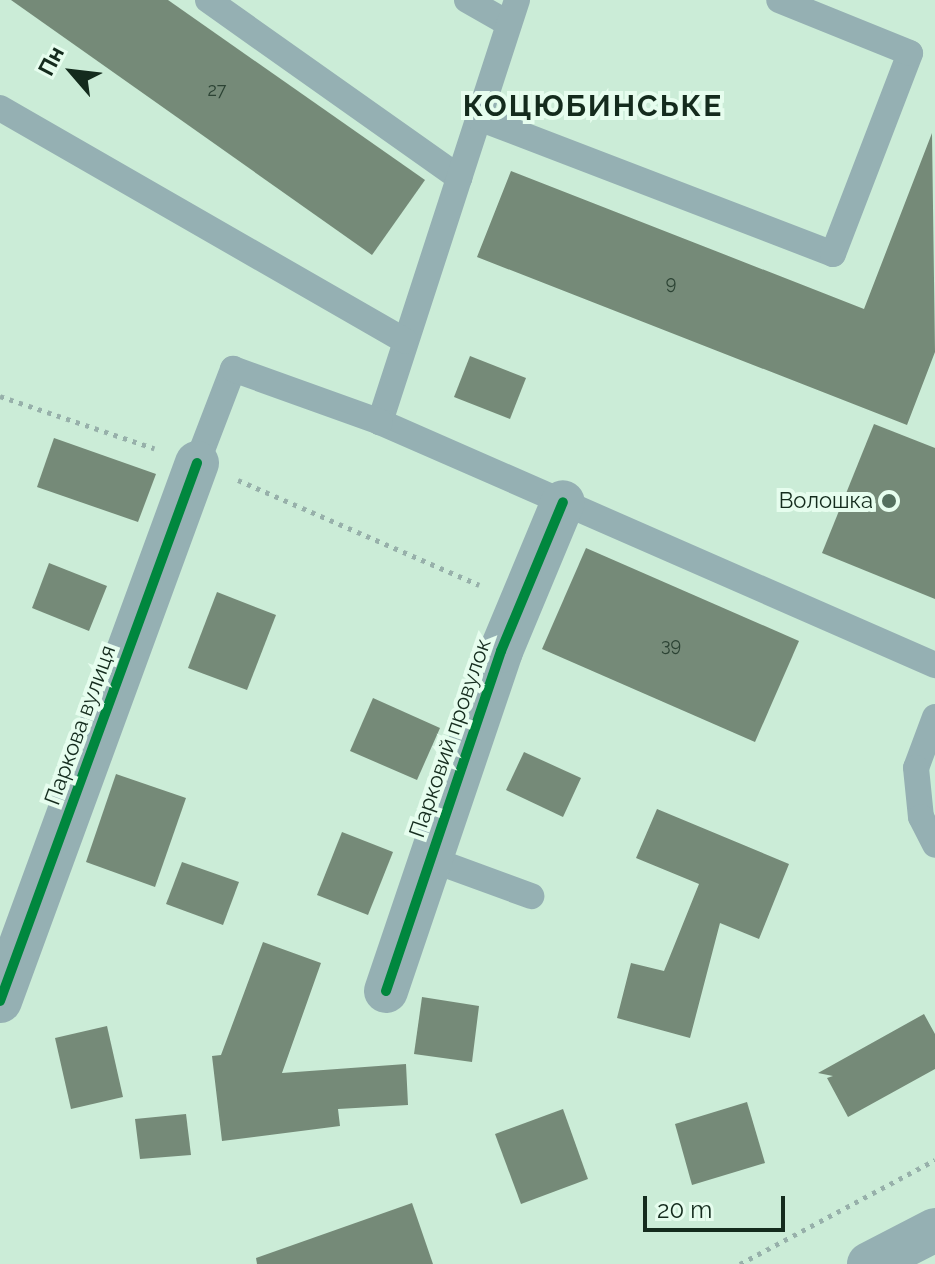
<!DOCTYPE html>
<html>
<head>
<meta charset="utf-8">
<style>
  body { margin:0 }
  #map { position:relative; width:935px; height:1264px; overflow:hidden; background:#cbecd7; font-family:Raleway,sans-serif }
  div>[style] { position:absolute }
  .building>* { inset:0; background:#758a78 }
  .path>* { height:5px; margin-top:-2.5px; transform-origin:0; background:repeating-linear-gradient(90deg,#97b0aa 0 4px,transparent 0 10px) }
  .service>* { height:26px; margin:-13px; padding:0 13px; transform-origin:13px; border-radius:13px; background:#95b0b3 }
  .minor>* { height:44px; margin:-22px; padding:0 22px; transform-origin:22px; border-radius:22px; background:#95b0b3 }
  .tertiary>* { height:44px; margin:-22px; padding:0 22px; transform-origin:22px; border-radius:22px; background:#95b0b3 }
  .cycleway>* { height:10px; margin:-5px; padding:0 5px; transform-origin:5px; border-radius:5px; background:#00873e }
  .dots>* { width:22px; height:22px; translate:-50% -50%; box-sizing:border-box; border:4px solid #e6fdee; border-radius:50% }
  span { translate:-50% -50%; white-space:nowrap; text-align:center; line-height:1.15; -webkit-text-stroke:8px #e6fdee; paint-order:stroke }
  .number-label { font-size:18px; color:#2c4334 }
  .number-label span { -webkit-text-stroke-width:0 }
  .poi-label { font-size:22px; color:#142b1d }
  .right { translate:-100% -50%; text-align:right }
  .street-label { font-size:22px; color:#142b1d }
  .district-label { font-size:30px; color:#142b1d; font-weight:700; letter-spacing:2px }
  .north { position:absolute; left:32px; top:32px; width:80px; height:80px; -webkit-text-stroke:6px #e6fdee; paint-order:stroke; rotate:298deg; font-size:22px; font-weight:700; line-height:32px; text-align:center; color:#142b1d }
  .north::after { content:''; display:block; margin:auto; width:28px; height:36px; background:#142b1d; clip-path:polygon(50% 0,100% 100%,50% 72%,0 100%) }
  .scale { position:absolute; left:643px; top:1196px; width:142px; height:36px; box-sizing:border-box; border:4px solid #142b1d; border-top:0; padding-left:10px; font-size:24px; line-height:28px; white-space:nowrap; color:#142b1d; -webkit-text-stroke:6px #e6fdee; paint-order:stroke }
</style>
</head>
<body>
<div id="map">
  <div class="building">
    <i style="clip-path:polygon(11px 0,168px 0,425px 180px,372px 255px)"></i>
    <i style="clip-path:polygon(932px 133px,935px 352px,907px 425px,477px 257px,511px 171px,864px 309px)"></i>
    <i style="clip-path:polygon(470px 356px,526px 378px,510px 419px,454px 397px)"></i>
    <i style="clip-path:polygon(874px 424px,935px 448px,935px 599px,822px 553px)"></i>
    <i style="clip-path:polygon(54px 438px,156px 474px,138px 522px,37px 487px)"></i>
    <i style="clip-path:polygon(586px 548px,799px 641px,755px 742px,542px 649px)"></i>
    <i style="clip-path:polygon(49px 563px,107px 586px,89px 631px,32px 608px)"></i>
    <i style="clip-path:polygon(217px 592px,276px 615px,247px 690px,188px 668px)"></i>
    <i style="clip-path:polygon(373px 698px,440px 728px,417px 780px,350px 751px)"></i>
    <i style="clip-path:polygon(524px 752px,581px 778px,563px 817px,506px 790px)"></i>
    <i style="clip-path:polygon(116px 774px,186px 798px,155px 887px,86px 862px)"></i>
    <i style="clip-path:polygon(657px 809px,789px 864px,759px 939px,720px 923px,690px 1038px,617px 1018px,631px 963px,664px 971px,699px 884px,636px 858px)"></i>
    <i style="clip-path:polygon(342px 832px,393px 852px,368px 915px,317px 895px)"></i>
    <i style="clip-path:polygon(182px 862px,239px 882px,223px 925px,166px 904px)"></i>
    <i style="clip-path:polygon(263px 942px,321px 963px,282px 1073px,406px 1064px,408px 1105px,338px 1109px,340px 1126px,222px 1141px,212px 1056px,221px 1055px)"></i>
    <i style="clip-path:polygon(422px 997px,479px 1006px,472px 1062px,414px 1054px)"></i>
    <i style="clip-path:polygon(924px 1014px,935px 1034px,935px 1069px,848px 1117px,827px 1078px,833px 1076px,818px 1073px)"></i>
    <i style="clip-path:polygon(107px 1026px,123px 1097px,71px 1109px,55px 1038px)"></i>
    <i style="clip-path:polygon(747px 1102px,765px 1163px,692px 1185px,675px 1124px)"></i>
    <i style="clip-path:polygon(563px 1109px,588px 1179px,521px 1204px,495px 1134px)"></i>
    <i style="clip-path:polygon(186px 1114px,191px 1155px,140px 1159px,135px 1119px)"></i>
    <i style="clip-path:polygon(412px 1203px,433px 1264px,257px 1264px,256px 1258px)"></i>
  </div>
  <div class="path">
    <i style="left:0;top:396px;width:163px;rotate:18.7deg"></i>
    <i style="left:238px;top:480px;width:263px;rotate:23.5deg"></i>
    <i style="left:740px;top:1264px;width:221px;rotate:-28.1deg"></i>
  </div>
  <div class="service">
    <i style="left:208px;top:0;width:308px;rotate:35.3deg"></i>
    <i style="left:467px;top:0;width:48px;rotate:29.7deg"></i>
    <i style="left:517px;top:0;width:444px;rotate:108deg"></i>
    <i style="left:380px;top:422px;width:606px;rotate:23.65deg"></i>
    <i style="left:0;top:108px;width:467px;rotate:29.9deg"></i>
    <i style="left:479px;top:118px;width:379px;rotate:21deg"></i>
    <i style="left:833px;top:254px;width:215px;rotate:-69deg"></i>
    <i style="left:910px;top:53px;width:141px;rotate:-158deg"></i>
    <i style="left:197px;top:463px;width:101px;rotate:-69deg"></i>
    <i style="left:233px;top:369px;width:156px;rotate:19.8deg"></i>
    <i style="left:935px;top:717px;width:54px;rotate:110.4deg"></i>
    <i style="left:916px;top:768px;width:49px;rotate:84.2deg"></i>
    <i style="left:921px;top:817px;width:31px;rotate:63deg"></i>
    <i style="left:430px;top:859px;width:108px;rotate:20.1deg"></i>
  </div>
  <div class="minor">
    <i style="left:386px;top:991px;width:359px;rotate:-71.3deg"></i>
    <i style="left:501px;top:651px;width:161px;rotate:-67.4deg"></i>
    <i style="left:0;top:1001px;width:573px;rotate:-69.89deg"></i>
  </div>
  <div class="tertiary">
    <i style="left:869px;top:1264px;width:74px;rotate:-27.3deg"></i>
  </div>
  <div class="cycleway">
    <i style="left:386px;top:991px;width:359px;rotate:-71.3deg"></i>
    <i style="left:501px;top:651px;width:161px;rotate:-67.4deg"></i>
    <i style="left:0;top:1001px;width:573px;rotate:-69.89deg"></i>
  </div>
  <div class="dots">
    <i style="left:889px;top:501px;background:#546f5e"></i>
  </div>
  <div class="number-label">
    <span style="left:217px;top:90px">27</span>
    <span style="left:671px;top:283px">9</span>
    <span style="left:671px;top:645px">39</span>
  </div>
  <div class="poi-label">
    <span class="right" style="left:873px;top:501px">Волошка</span>
  </div>
  <div class="street-label">
    <span style="left:80px;top:725px;rotate:-70deg">Паркова вулиця</span>
    <span style="left:450px;top:738px;rotate:-71deg">Парковий провулок</span>
  </div>
  <div class="district-label">
    <span style="left:593px;top:106px">КОЦЮБИНСЬКЕ</span>
  </div>
  <div class="north">Пн</div>
  <div class="scale">20 m</div>
</div>
</body>
</html>
